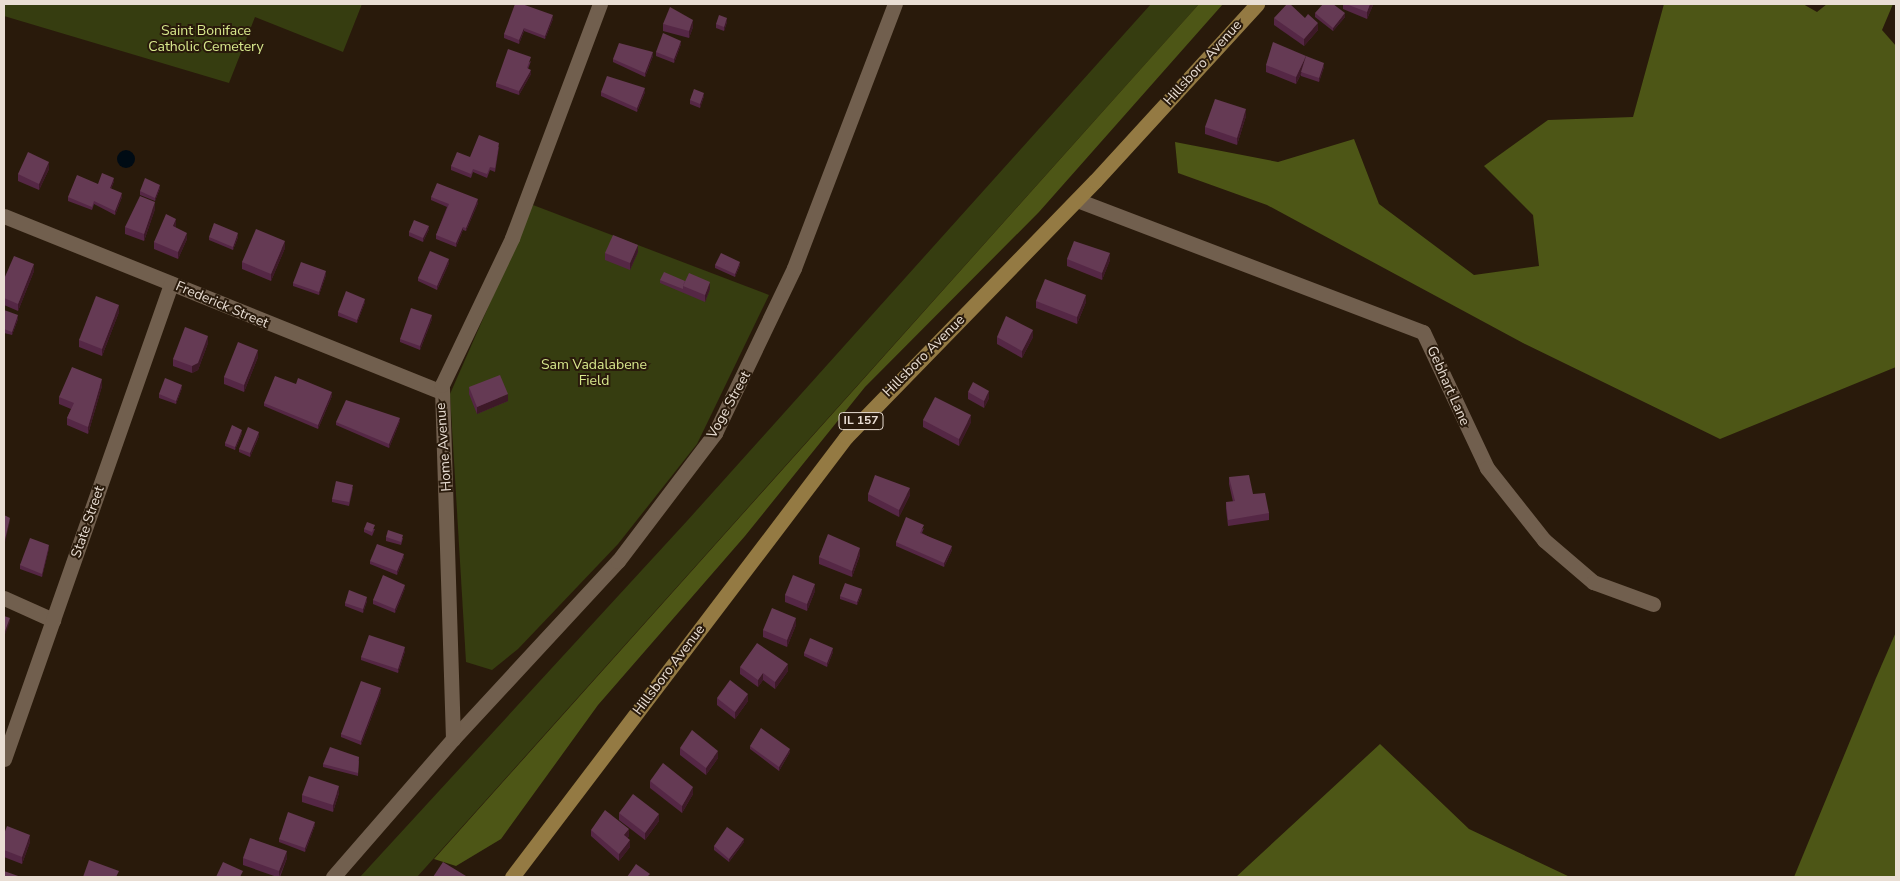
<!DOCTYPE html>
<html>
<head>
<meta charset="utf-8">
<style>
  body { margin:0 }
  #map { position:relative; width:1900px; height:881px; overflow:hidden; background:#291a0b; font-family:"Nunito Sans",sans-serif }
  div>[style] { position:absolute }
  .green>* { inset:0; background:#363d10 }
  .forest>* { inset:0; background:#4d5616 }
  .water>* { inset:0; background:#000b14 }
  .round { border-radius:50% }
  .street>* { height:15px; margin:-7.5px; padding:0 7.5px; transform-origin:7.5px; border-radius:7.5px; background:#715f4e }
  .primary>* { height:15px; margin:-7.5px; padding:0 7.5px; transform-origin:7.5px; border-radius:7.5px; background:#947a43 }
  .wall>* { inset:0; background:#552745 }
  .shaded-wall>* { inset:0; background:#3d1927 }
  .building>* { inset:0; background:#653a54 }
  span { translate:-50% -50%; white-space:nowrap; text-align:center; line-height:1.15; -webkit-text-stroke:4px #291a0b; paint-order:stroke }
  .shield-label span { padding:1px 4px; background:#291a0b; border:1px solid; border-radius:4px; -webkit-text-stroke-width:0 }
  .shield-label { font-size:12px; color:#e9ded4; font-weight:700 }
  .park-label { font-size:14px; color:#d8e88d }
  .street-label { font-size:14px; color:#e9ded4 }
  .frame { position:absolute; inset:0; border:5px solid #e9ded4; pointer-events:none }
</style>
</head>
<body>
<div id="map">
  <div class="green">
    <i style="clip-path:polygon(4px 4px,362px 4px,343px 52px,255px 17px,229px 83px,4px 16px)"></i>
    <i style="clip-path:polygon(1151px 4px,1199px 4px,417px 877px,360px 877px,687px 521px)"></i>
    <i style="clip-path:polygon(533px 205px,769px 295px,697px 444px,618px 544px,518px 649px,492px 670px,466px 662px,450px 394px)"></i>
  </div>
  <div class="forest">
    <i style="clip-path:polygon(1199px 4px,1223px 4px,1039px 212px,865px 387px,745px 536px,598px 705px,501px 839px,456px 866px,434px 859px)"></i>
    <i style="clip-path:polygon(1664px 4px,1803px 4px,1817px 12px,1827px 4px,1893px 4px,1882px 30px,1896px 46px,1896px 367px,1720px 439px,1523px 343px,1267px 205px,1178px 173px,1175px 142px,1278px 162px,1354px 139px,1379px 204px,1474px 275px,1539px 266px,1533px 215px,1484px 166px,1548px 120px,1633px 117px)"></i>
    <i style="clip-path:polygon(1896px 632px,1896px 877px,1794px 877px,1876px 678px)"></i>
    <i style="clip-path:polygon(1380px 744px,1469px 829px,1570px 877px,1236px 877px)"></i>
  </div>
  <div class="water">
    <i class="round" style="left:117px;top:150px;width:18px;height:18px"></i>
  </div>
  <div class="street">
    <i style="left:1077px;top:200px;width:370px;rotate:20.9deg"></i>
    <i style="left:1423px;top:332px;width:150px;rotate:64.8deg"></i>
    <i style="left:1487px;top:468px;width:92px;rotate:51.6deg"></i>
    <i style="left:1544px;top:540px;width:65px;rotate:40.6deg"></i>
    <i style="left:1593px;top:582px;width:64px;rotate:20.1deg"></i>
    <i style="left:4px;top:216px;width:471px;rotate:21.9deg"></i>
    <i style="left:4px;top:598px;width:54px;rotate:24.2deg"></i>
    <i style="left:453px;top:739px;width:243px;rotate:-47.2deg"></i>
    <i style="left:618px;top:561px;width:161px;rotate:-52.8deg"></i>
    <i style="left:715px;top:433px;width:183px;rotate:-64.4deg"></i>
    <i style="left:794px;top:268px;width:283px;rotate:-69.1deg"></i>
    <i style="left:4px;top:759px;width:504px;rotate:-70.63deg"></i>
    <i style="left:333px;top:877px;width:183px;rotate:-49deg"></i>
    <i style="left:453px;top:739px;width:354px;rotate:-91.8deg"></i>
    <i style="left:442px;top:385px;width:163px;rotate:-64.5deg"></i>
    <i style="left:512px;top:238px;width:250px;rotate:-69.4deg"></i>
  </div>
  <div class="primary">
    <i style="left:512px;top:877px;width:552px;rotate:-52.8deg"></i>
    <i style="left:846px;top:437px;width:357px;rotate:-45.8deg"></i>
    <i style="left:1095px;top:181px;width:240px;rotate:-47.5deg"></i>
  </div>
  <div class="wall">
    <i style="clip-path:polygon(1343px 4px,1373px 4px,1373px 5px,1367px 19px,1343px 9px)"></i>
    <i style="clip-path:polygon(1315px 13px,1345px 17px,1333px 31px,1315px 17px)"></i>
    <i style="clip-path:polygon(1274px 18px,1318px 30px,1304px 46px,1274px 25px)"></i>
    <i style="clip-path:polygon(553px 19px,545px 39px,524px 31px,519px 44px,504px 38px,504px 34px)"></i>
    <i style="clip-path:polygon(727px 22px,724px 31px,716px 28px,716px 24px)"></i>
    <i style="clip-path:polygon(663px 24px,693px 27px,689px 38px,663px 31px)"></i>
    <i style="clip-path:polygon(681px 44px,674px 63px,656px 56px,656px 52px)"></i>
    <i style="clip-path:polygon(653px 56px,645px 77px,613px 62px,613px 59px)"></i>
    <i style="clip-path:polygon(1306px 59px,1324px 67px,1319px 82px,1301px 76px,1301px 74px,1296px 84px,1266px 72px,1266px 65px)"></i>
    <i style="clip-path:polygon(531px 61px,528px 69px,531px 74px,519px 95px,496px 87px,496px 83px)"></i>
    <i style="clip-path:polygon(601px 92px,645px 92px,637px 112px,601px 96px)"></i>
    <i style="clip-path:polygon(704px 96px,700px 108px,690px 104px,690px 100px)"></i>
    <i style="clip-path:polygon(1246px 116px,1237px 145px,1205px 134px,1205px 127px)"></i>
    <i style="clip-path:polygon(499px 147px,495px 172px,490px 170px,487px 178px,473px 172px,471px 178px,451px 170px,451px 166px,470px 157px)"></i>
    <i style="clip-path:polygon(49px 169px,39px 190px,18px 181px,18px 174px)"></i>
    <i style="clip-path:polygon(114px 181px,111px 189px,122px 197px,115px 215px,94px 204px,92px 210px,68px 201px,68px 197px,98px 184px)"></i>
    <i style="clip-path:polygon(160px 188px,155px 201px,140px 195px,140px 191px)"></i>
    <i style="clip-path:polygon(431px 197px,478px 203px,466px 231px,463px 230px,456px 247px,436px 239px,436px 235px,447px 207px,431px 200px)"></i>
    <i style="clip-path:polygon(155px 209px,144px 241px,125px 234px,125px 227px)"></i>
    <i style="clip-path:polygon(176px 226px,175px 228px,187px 239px,178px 259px,154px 249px,154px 242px)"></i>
    <i style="clip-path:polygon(429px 229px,423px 242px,409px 236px,409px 232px)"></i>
    <i style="clip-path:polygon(209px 237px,238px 237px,233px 250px,209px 240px)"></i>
    <i style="clip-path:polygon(285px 248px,271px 281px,242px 269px,242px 262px)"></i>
    <i style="clip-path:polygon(638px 252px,630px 270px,605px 260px,605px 253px)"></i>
    <i style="clip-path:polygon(1067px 259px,1110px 260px,1102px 280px,1067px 266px)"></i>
    <i style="clip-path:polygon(449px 263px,437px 290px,418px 281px,418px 278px)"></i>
    <i style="clip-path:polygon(715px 265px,740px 265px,735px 277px,715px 268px)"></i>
    <i style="clip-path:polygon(34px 271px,18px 311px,4px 305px,4px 279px)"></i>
    <i style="clip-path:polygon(326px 275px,319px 295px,293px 286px,293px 283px)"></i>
    <i style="clip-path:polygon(660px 280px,685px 281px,710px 289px,705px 302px,660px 283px)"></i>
    <i style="clip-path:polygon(1036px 301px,1086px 302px,1077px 324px,1036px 308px)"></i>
    <i style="clip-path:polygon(365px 302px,357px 323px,338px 316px,338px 312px)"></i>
    <i style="clip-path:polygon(4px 310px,18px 319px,12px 335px,4px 333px)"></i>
    <i style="clip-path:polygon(119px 312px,102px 356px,79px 347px,79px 340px)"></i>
    <i style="clip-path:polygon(432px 319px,420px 350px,400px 342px,400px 339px)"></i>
    <i style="clip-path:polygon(997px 337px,1033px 337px,1022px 358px,997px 344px)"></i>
    <i style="clip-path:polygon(208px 343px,198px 370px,192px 373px,173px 366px,173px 359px)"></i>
    <i style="clip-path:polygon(258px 357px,244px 392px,224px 384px,224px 377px)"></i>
    <i style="clip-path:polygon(102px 386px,88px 434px,67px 425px,67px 418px,71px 409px,59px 404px,59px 397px)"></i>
    <i style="clip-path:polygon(469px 387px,508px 401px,477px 414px,469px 394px)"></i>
    <i style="clip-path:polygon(182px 388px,176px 404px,159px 398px,159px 394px)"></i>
    <i style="clip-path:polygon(968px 392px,989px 398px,984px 408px,968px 399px)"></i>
    <i style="clip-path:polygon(332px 396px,318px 429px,264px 406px,264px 403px)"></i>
    <i style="clip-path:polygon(923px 420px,971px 422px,959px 446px,923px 427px)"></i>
    <i style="clip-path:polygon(400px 421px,389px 448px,336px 425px,336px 422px)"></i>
    <i style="clip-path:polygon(242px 433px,235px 450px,225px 446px,225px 443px)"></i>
    <i style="clip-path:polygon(259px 436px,250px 457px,239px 452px,239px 449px)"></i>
    <i style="clip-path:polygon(1229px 477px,1253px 494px,1269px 513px,1269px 520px,1228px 526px,1226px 509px,1226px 502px,1233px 502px,1229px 484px)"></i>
    <i style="clip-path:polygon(353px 488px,349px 506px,332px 502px,332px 499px)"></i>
    <i style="clip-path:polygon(868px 494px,910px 495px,899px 517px,868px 501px)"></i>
    <i style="clip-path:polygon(924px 528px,922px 533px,952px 550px,944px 567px,896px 546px,896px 542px)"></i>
    <i style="clip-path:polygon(364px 529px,375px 529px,372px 536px,364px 532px)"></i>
    <i style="clip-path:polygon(386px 537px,403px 538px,401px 545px,386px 541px)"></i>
    <i style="clip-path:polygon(49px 548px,42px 577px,20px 569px,20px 565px)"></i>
    <i style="clip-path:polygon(860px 555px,852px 577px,819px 564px,819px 557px)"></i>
    <i style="clip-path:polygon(404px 557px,397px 575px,370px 564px,370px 561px)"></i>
    <i style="clip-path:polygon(405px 588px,395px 613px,373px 604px,373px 600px)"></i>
    <i style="clip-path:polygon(815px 591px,807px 611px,785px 602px,785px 595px)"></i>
    <i style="clip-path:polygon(862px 593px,857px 605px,840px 599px,840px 596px)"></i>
    <i style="clip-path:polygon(367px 601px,363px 613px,345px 606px,345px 603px)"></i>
    <i style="clip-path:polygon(796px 625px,787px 647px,763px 637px,763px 630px)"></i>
    <i style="clip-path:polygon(405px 651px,398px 673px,361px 660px,361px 657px)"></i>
    <i style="clip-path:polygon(833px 652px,827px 667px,804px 656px,804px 653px)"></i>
    <i style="clip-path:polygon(740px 667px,788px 671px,775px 689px,763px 680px,758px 687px,740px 674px)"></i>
    <i style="clip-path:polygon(381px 692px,361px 745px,341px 737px,341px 734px)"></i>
    <i style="clip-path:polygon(717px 698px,748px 701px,735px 719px,717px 705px)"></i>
    <i style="clip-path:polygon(750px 746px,790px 752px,779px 771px,750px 749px)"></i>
    <i style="clip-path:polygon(680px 748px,718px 758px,706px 775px,680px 755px)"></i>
    <i style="clip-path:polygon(359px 761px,358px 776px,323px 767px,323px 764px)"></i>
    <i style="clip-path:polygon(650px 781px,693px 794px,682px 813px,650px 788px)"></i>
    <i style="clip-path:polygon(339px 793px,333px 812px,302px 802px,302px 795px)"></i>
    <i style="clip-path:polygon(619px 813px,659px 821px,645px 840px,619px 820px)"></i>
    <i style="clip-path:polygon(315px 825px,305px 852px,279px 842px,279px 839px)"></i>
    <i style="clip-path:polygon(591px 830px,629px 836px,627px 838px,630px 847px,619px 861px,591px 836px)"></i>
    <i style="clip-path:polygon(4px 834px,30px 842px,22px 864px,4px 857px)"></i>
    <i style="clip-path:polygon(744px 842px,729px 862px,714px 850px,714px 846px)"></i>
    <i style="clip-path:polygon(243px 858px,287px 858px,280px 877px,277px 877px,243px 865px)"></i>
  </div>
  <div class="shaded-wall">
    <i style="clip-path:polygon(1370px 4px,1373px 4px,1373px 5px,1367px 19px,1367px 12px)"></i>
    <i style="clip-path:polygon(1345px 13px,1345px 17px,1333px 31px,1333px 28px)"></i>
    <i style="clip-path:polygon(553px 15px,553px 19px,545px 39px,545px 36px)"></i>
    <i style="clip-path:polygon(727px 18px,727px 22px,724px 31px,724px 27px)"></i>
    <i style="clip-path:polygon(693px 20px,693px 27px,689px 38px,689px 31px)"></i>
    <i style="clip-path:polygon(1318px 23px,1318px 30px,1304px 46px,1304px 39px)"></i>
    <i style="clip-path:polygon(524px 28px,524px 31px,519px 44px,519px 40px)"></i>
    <i style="clip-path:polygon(681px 41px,681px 44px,674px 63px,674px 59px)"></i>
    <i style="clip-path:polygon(653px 52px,653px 56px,645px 77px,645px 73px)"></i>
    <i style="clip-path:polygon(1306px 56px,1306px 63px,1296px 84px,1296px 77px)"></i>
    <i style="clip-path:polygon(1324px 63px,1324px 67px,1319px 82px,1319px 78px)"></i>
    <i style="clip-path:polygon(531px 70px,531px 74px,519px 95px,519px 91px)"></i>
    <i style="clip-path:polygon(645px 88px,645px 92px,637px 112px,637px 108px)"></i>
    <i style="clip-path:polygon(704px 93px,704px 96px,700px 108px,700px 104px)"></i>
    <i style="clip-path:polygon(1246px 109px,1246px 116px,1237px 145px,1237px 138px)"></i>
    <i style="clip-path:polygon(49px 162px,49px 169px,39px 190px,39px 184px)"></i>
    <i style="clip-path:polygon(114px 178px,114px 181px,110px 192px,110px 188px)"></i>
    <i style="clip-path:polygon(160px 185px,160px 188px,155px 201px,155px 198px)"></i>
    <i style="clip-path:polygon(122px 193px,122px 197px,115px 215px,115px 211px)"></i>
    <i style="clip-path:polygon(478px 199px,478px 203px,466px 231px,466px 228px)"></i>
    <i style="clip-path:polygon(155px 202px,155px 209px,144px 241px,144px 234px)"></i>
    <i style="clip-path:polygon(176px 219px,176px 226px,173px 233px,173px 226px)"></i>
    <i style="clip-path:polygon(429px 226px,429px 229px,423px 242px,423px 238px)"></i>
    <i style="clip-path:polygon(463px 227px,463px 230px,456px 247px,456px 243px)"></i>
    <i style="clip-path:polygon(187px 233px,187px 239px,178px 259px,178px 252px)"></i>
    <i style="clip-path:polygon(238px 233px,238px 237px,233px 250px,233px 247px)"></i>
    <i style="clip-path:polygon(285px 241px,285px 248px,271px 281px,271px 274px)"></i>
    <i style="clip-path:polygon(638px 245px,638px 252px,630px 270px,630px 263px)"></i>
    <i style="clip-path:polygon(1110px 253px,1110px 260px,1102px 280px,1102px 273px)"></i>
    <i style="clip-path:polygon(449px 259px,449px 263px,437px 290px,437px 286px)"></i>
    <i style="clip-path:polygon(740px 262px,740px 265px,735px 277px,735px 274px)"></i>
    <i style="clip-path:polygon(34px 264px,34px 271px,18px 311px,18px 304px)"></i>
    <i style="clip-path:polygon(326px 271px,326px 275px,319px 295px,319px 292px)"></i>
    <i style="clip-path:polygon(710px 282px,710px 289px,705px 302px,705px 295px)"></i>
    <i style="clip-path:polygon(1086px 295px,1086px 302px,1077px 324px,1077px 317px)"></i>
    <i style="clip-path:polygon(365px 299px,365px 302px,357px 323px,357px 320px)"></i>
    <i style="clip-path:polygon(119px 305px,119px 312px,102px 356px,102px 349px)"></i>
    <i style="clip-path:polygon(18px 315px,18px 319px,12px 335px,12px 332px)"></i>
    <i style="clip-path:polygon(432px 315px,432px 319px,420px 350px,420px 346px)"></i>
    <i style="clip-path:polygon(1033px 330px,1033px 337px,1022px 358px,1022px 351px)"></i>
    <i style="clip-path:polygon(208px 336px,208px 343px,198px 370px,192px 373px,192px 366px)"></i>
    <i style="clip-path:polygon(258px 350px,258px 357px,244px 392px,244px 385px)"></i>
    <i style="clip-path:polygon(102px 379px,102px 386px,88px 434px,88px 427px)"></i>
    <i style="clip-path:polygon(182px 385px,182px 388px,176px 404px,176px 401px)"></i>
    <i style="clip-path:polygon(989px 391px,989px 398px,984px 408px,984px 401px)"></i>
    <i style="clip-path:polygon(332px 392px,332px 396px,318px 429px,318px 425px)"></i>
    <i style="clip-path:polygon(508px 394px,508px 401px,477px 414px,477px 407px)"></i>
    <i style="clip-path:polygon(971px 415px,971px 422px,959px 446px,959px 439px)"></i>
    <i style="clip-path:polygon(400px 418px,400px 421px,389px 448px,389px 444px)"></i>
    <i style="clip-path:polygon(242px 430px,242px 433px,235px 450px,235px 447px)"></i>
    <i style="clip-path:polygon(259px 432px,259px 436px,250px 457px,250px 453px)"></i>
    <i style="clip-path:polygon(910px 488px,910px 495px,899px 517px,899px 510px)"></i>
    <i style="clip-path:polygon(10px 518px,10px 521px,4px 547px,4px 544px)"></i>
    <i style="clip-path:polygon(49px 545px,49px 548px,42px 577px,42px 574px)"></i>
    <i style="clip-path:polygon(952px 546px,952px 550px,944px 567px,944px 563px)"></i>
    <i style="clip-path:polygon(860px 548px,860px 555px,852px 577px,852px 571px)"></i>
    <i style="clip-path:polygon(404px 554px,404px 557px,397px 575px,397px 571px)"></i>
    <i style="clip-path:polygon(815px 584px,815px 591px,807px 611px,807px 604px)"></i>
    <i style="clip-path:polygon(405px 585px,405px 588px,395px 613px,395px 609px)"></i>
    <i style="clip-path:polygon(862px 589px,862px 593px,857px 605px,857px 602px)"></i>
    <i style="clip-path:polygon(367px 597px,367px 601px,363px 613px,363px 609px)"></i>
    <i style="clip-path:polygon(10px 618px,10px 622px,4px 637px,4px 634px)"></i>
    <i style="clip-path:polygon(796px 618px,796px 625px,787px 647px,787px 640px)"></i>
    <i style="clip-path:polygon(405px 647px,405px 651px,398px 673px,398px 669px)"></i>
    <i style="clip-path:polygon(833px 648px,833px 652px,827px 667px,827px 663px)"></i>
    <i style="clip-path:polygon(788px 664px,788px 671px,775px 689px,775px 682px)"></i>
    <i style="clip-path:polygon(763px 673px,763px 680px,758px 687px,758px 680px)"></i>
    <i style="clip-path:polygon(381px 688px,381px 692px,361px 745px,361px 741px)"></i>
    <i style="clip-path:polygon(748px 694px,748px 701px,735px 719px,735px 712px)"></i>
    <i style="clip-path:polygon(790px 749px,790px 752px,779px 771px,779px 767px)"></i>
    <i style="clip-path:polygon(718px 751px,718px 758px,706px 775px,706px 768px)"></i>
    <i style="clip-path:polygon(339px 786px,339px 793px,333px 812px,333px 805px)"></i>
    <i style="clip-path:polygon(693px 787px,693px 794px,682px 813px,682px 806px)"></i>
    <i style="clip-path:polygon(659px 814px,659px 821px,645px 840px,645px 833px)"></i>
    <i style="clip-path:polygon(315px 822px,315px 825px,305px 852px,305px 848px)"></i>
    <i style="clip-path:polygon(629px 829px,629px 836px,624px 842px,624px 835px)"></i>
    <i style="clip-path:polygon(30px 835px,30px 842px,22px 864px,22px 857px)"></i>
    <i style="clip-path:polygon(744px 839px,744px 842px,729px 862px,729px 859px)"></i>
    <i style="clip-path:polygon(630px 840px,630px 847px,619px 861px,619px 854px)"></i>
    <i style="clip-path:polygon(287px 851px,287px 858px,279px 877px,279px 871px)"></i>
  </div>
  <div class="building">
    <i style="clip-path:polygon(515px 4px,522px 4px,553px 15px,545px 36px,524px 28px,519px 40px,504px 34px)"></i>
    <i style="clip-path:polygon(1287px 4px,1290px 4px,1305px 18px,1308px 14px,1318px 23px,1304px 39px,1274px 18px)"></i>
    <i style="clip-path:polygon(1323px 4px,1333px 4px,1345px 13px,1333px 28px,1315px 13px)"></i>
    <i style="clip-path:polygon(1346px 4px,1370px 4px,1367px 12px)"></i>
    <i style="clip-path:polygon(670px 7px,693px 20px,689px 31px,663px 24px)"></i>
    <i style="clip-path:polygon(719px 15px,727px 18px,724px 27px,716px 24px)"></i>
    <i style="clip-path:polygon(663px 33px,681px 41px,674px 59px,656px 52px)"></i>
    <i style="clip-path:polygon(1273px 42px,1306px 56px,1296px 77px,1266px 65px)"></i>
    <i style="clip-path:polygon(619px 43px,653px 52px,645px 73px,613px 59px)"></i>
    <i style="clip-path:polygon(508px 49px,531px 57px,527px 68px,531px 70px,519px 91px,496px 83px)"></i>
    <i style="clip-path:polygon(1306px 56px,1324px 63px,1319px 78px,1301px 72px)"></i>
    <i style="clip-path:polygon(607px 76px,645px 88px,637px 108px,601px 92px)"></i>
    <i style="clip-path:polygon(694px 89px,704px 93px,700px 104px,690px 100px)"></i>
    <i style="clip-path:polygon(1215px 99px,1246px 109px,1237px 138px,1205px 127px)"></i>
    <i style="clip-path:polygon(479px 135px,499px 143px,495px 168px,490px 167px,487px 174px,473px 169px,471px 174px,451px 166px,457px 152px,470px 157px)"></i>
    <i style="clip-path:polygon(28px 152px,49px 162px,39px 184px,18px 174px)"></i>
    <i style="clip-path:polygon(102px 173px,114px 178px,110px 188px,122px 193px,115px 211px,94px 201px,92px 207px,68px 197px,77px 175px,98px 184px)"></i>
    <i style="clip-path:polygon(145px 178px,160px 185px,155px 198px,140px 191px)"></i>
    <i style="clip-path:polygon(437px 183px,478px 199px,466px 228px,463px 227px,456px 243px,436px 235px,449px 204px,431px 197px)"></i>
    <i style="clip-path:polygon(140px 196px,155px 202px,144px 234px,125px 227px)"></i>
    <i style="clip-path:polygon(166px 214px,176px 219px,173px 226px,187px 233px,178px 252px,154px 242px)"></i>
    <i style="clip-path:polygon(414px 220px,429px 226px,423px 238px,409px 232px)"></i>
    <i style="clip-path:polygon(214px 223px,238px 233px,233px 247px,209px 237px)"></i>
    <i style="clip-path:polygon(256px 229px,285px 241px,271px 274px,242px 262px)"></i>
    <i style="clip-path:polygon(613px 235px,638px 245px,630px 263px,605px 253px)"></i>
    <i style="clip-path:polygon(1074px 241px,1110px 253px,1102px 273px,1067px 259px)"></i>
    <i style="clip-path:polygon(430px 251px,449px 259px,437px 286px,418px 278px)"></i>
    <i style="clip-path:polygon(721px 253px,740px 262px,735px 274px,715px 265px)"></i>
    <i style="clip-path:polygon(14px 256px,34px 264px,18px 304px,4px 298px,4px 279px)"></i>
    <i style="clip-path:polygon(301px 262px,326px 271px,319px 292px,293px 283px)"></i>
    <i style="clip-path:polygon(664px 272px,685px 281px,683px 286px,683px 289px,660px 280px)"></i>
    <i style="clip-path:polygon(689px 273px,710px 282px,705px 295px,683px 286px)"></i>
    <i style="clip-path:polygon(1045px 279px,1086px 295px,1077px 317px,1036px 301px)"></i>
    <i style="clip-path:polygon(346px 291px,365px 299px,357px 320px,338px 312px)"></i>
    <i style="clip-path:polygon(96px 296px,119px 305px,102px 349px,79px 340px)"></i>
    <i style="clip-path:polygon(411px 308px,432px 315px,420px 346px,400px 339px)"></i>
    <i style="clip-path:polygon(4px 310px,18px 315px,12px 332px,4px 329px)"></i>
    <i style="clip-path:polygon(1006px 316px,1033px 330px,1022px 351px,997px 337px)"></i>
    <i style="clip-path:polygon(185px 327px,208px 336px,198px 363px,192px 366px,173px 359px)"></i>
    <i style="clip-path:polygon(238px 342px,258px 350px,244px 385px,224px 377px)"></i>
    <i style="clip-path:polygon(72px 367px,102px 379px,88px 427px,67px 418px,74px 403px,59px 397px)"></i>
    <i style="clip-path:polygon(500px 375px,508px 394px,477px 407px,469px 387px)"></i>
    <i style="clip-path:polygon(275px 376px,296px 384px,298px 378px,332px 392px,318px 425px,264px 403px)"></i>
    <i style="clip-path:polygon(165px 378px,182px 385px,176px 401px,159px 394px)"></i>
    <i style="clip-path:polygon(973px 382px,989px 391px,984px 401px,968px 392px)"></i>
    <i style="clip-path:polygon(935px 397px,971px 415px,959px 439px,923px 420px)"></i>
    <i style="clip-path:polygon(346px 400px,400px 418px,389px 444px,336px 422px)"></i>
    <i style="clip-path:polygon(232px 425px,242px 430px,235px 447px,225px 443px)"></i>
    <i style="clip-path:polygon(248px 427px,259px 432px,250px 453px,239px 449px)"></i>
    <i style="clip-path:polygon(875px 475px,910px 488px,899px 510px,868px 494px)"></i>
    <i style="clip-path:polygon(1249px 475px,1253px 494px,1265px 493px,1269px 513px,1228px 520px,1226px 502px,1235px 501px,1229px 477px)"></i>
    <i style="clip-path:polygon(336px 481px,353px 485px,349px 502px,332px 499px)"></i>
    <i style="clip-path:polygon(4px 515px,10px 518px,4px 544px)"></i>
    <i style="clip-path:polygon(906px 517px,924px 525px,920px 533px,952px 546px,944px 563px,896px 542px)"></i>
    <i style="clip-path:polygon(367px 522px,375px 525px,372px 532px,364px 529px)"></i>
    <i style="clip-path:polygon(388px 530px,403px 535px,401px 542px,386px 537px)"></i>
    <i style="clip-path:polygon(828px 534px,860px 548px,852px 571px,819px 557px)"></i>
    <i style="clip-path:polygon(30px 538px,49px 545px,42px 574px,20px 565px)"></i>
    <i style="clip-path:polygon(377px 544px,404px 554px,397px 571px,370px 561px)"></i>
    <i style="clip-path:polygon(383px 575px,405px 585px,395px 609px,373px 600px)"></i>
    <i style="clip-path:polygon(793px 575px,815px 584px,807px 604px,785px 595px)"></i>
    <i style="clip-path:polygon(845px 583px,862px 589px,857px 602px,840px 596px)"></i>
    <i style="clip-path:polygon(349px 590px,367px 597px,363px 609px,345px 603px)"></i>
    <i style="clip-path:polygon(772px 608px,796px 618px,787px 640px,763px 630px)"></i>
    <i style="clip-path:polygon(4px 616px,10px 618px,4px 634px)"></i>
    <i style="clip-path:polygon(369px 635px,405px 647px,398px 669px,361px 657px)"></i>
    <i style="clip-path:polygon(810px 638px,833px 648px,827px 663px,804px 653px)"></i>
    <i style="clip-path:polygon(757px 643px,788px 664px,775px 682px,763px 673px,758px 680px,740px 667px)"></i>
    <i style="clip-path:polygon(730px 680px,748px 694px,735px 712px,717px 698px)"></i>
    <i style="clip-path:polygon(361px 681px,381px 688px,361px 741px,341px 734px)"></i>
    <i style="clip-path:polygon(761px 728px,790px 749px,779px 767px,750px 746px)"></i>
    <i style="clip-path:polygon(692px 730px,718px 751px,706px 768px,680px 748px)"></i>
    <i style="clip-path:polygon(330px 747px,359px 757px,358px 773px,323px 764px)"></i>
    <i style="clip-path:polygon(663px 763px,693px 787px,682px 806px,650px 781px)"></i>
    <i style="clip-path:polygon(309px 776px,339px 786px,333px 805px,302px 795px)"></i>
    <i style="clip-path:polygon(633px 794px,659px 814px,645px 833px,619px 813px)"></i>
    <i style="clip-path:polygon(605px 810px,629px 829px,624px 835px,630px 840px,619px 854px,591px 830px)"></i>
    <i style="clip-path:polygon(288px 812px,315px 822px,305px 848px,279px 839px)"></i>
    <i style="clip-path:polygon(7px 826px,30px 835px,22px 857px,4px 850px,4px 834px)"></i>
    <i style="clip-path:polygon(727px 827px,744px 839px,729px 859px,714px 846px)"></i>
    <i style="clip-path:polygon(250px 838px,287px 851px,279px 871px,243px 858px)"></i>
    <i style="clip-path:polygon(89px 860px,119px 871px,116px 877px,83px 877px)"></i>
    <i style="clip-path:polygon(223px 862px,243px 871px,240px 877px,216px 877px)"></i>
    <i style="clip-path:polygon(443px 862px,466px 876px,465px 877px,433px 877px)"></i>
    <i style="clip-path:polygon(636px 864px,650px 874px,647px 877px,627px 877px)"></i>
    <i style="clip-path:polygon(4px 871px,21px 877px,4px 877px)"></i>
  </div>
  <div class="shield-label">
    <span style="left:861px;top:421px">IL 157</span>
  </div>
  <div class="park-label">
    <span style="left:206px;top:39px">Saint Boniface<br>Catholic Cemetery</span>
    <span style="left:594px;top:373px">Sam Vadalabene<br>Field</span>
  </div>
  <div class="street-label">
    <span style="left:1203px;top:63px;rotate:-48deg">Hillsboro Avenue</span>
    <span style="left:222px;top:305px;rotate:23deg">Frederick Street</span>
    <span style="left:924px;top:356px;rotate:-45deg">Hillsboro Avenue</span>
    <span style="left:1448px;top:386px;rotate:66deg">Gebhart Lane</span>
    <span style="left:729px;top:405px;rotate:-61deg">Voge Street</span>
    <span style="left:444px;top:447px;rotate:-94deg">Home Avenue</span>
    <span style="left:88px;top:522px;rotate:-71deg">State Street</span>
    <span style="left:669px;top:670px;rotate:-53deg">Hillsboro Avenue</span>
  </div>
  <div class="frame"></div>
</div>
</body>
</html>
